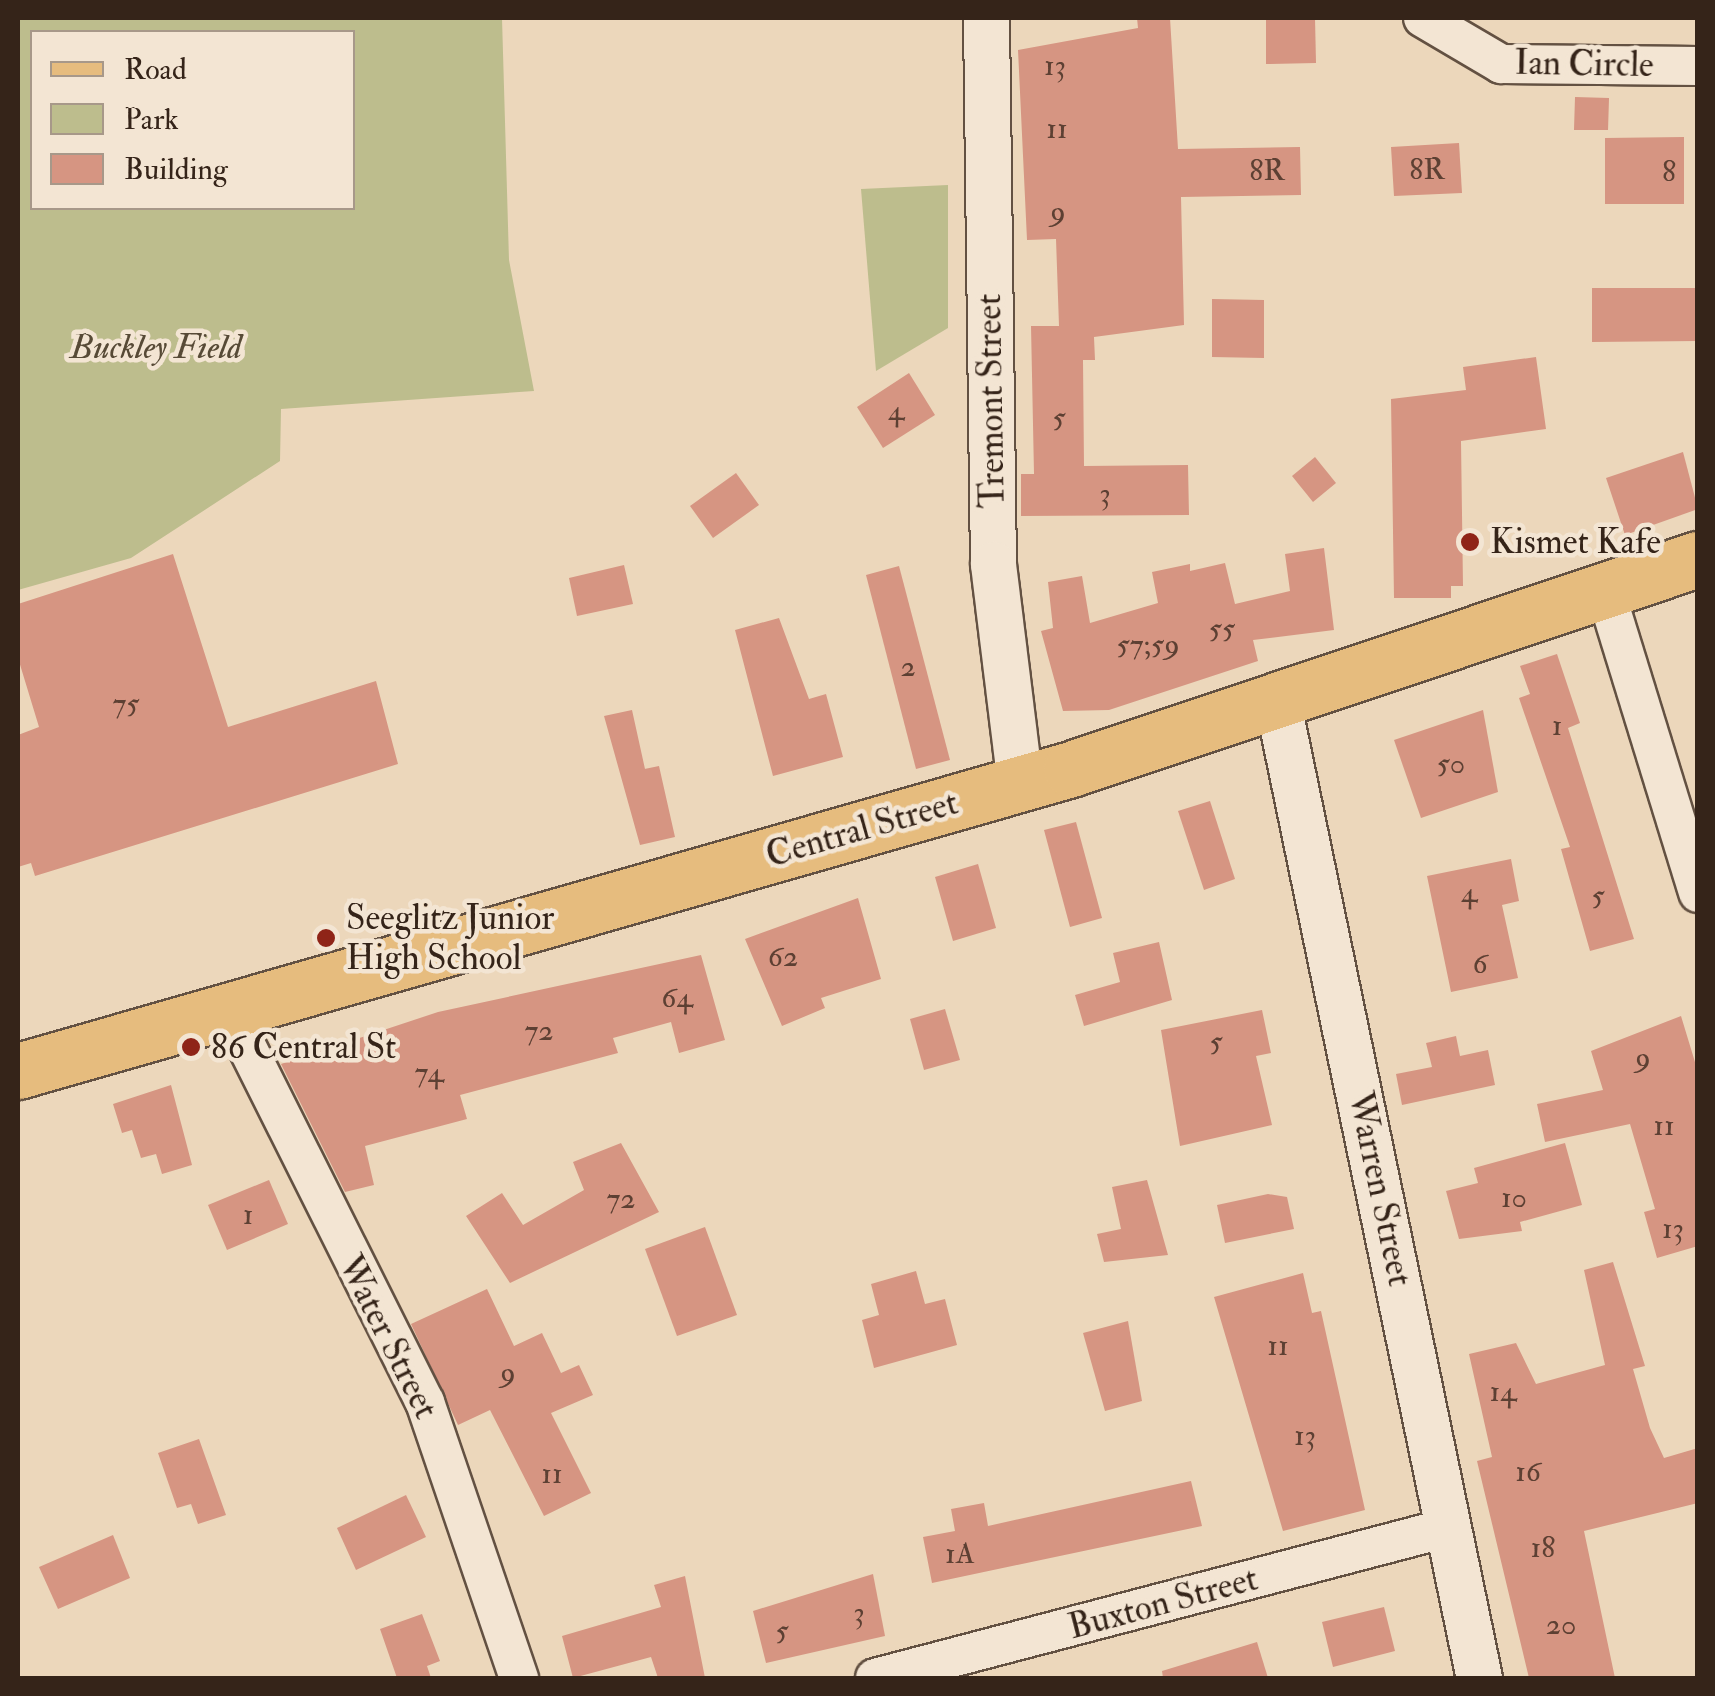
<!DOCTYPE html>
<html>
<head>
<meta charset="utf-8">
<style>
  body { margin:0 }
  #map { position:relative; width:1715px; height:1696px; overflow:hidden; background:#ecd7bb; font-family:"IM FELL Double Pica",serif }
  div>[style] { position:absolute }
  .green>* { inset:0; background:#bdbd8d }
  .building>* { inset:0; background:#d69582 }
  .roads { filter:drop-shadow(2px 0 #635142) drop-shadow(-2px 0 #635142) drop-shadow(0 2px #635142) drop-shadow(0 -2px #635142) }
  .minor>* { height:38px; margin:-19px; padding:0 19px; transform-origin:19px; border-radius:19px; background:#f3e5d3 }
  .tertiary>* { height:45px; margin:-22.5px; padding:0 22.5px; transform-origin:22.5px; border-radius:22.5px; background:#f3e5d3 }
  .primary>* { height:55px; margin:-27.5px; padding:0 27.5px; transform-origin:27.5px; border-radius:27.5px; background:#e6bc7e }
  .dots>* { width:28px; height:28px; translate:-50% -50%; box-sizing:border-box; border:5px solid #f3e5d3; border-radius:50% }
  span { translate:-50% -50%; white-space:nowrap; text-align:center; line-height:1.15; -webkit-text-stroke:9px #f3e5d3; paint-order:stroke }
  .number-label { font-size:30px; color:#5d4033 }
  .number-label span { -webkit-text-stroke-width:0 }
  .street-label { font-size:35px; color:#352419 }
  .park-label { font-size:35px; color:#574a36; font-style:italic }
  .poi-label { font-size:35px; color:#352419 }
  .left { translate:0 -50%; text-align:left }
  .frame { position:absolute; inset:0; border:20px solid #352419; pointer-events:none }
  .legend { position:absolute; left:30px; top:30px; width:325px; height:180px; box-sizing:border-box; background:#f3e5d3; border:2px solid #a79889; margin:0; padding:12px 18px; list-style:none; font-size:30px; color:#352419 }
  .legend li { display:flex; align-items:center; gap:20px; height:50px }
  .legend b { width:50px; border:2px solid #a79889 }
</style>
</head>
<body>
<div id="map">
  <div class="green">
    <i style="clip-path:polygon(evenodd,18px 18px,502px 18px,509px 260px,534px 391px,281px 409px,280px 461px,131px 558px,18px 590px,18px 18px,352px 32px,352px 208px,32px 208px,32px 32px,352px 32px)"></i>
    <i style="clip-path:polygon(948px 185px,948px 328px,876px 371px,861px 189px)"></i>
  </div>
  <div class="building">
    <i style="clip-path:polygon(1137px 18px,1170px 18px,1178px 149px,1300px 147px,1301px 195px,1181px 197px,1184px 325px,1094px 337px,1095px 360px,1083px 360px,1084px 466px,1188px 465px,1189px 515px,1021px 516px,1021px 474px,1034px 474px,1031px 326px,1059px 326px,1056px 239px,1027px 240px,1018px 50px,1138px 28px)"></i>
    <i style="clip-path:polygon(1266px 18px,1315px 18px,1316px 63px,1266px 64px)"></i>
    <i style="clip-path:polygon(1575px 97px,1609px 98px,1608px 130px,1574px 130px)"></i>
    <i style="clip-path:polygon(1684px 137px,1684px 204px,1605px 204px,1605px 138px)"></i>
    <i style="clip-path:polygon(1459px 143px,1462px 193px,1394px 196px,1391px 147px)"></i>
    <i style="clip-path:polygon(1592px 288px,1697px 288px,1698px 341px,1592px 342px)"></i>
    <i style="clip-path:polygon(1212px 299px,1264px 300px,1264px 358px,1212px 357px)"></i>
    <i style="clip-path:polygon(1536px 357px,1546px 429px,1461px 441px,1463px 586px,1451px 586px,1451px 598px,1394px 598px,1391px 399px,1466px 390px,1463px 367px)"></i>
    <i style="clip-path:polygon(909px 373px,935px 415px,883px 448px,857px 407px)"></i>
    <i style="clip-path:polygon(1683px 452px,1698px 509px,1625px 535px,1606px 478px)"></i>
    <i style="clip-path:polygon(1315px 457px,1336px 483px,1313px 502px,1292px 476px)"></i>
    <i style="clip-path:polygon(736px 473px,759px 505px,713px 538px,690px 506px)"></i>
    <i style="clip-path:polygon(1324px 548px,1334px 630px,1253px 640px,1258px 661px,1109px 710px,1063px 711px,1041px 631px,1053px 628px,1048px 582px,1082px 576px,1090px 623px,1158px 603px,1152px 572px,1190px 564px,1190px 571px,1225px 563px,1235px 604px,1290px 591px,1285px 554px)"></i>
    <i style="clip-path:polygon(173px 554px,228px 727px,376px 681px,398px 764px,35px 876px,31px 863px,18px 867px,18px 735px,39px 727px,18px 658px,18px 604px)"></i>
    <i style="clip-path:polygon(624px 565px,633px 604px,577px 616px,569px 578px)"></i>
    <i style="clip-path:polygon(899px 566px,950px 760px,916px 769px,866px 575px)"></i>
    <i style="clip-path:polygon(779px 618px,809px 699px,826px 694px,843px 757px,773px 776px,735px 630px)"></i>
    <i style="clip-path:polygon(1557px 654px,1580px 723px,1568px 728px,1634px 939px,1590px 951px,1561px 849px,1570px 847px,1519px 698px,1530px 694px,1520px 666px)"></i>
    <i style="clip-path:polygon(632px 710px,645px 769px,630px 772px,659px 766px,675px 837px,640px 845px,604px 716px)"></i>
    <i style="clip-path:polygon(1483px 710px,1498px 792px,1421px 818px,1394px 740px)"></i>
    <i style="clip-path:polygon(1210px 801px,1235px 879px,1204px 890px,1178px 811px)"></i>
    <i style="clip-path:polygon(1076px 822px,1102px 918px,1070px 927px,1044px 830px)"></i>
    <i style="clip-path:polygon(1511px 859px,1519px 901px,1502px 905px,1518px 978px,1451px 992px,1427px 876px)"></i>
    <i style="clip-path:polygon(978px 864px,996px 928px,953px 941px,935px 877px)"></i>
    <i style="clip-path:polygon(858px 898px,881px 979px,821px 998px,825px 1008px,782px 1026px,745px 939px)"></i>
    <i style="clip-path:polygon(1159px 942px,1172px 1000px,1084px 1026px,1075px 995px,1120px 982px,1113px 953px)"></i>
    <i style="clip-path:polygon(701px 955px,725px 1040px,679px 1053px,671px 1022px,613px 1038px,618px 1053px,460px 1095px,467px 1119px,365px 1146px,374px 1185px,345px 1192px,281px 1064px,438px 1012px)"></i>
    <i style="clip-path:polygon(945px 1009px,960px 1060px,924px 1070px,910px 1019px)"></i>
    <i style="clip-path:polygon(1262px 1010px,1271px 1053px,1256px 1056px,1272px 1125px,1180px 1146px,1161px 1030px)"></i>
    <i style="clip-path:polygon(1681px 1016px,1698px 1072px,1698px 1246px,1657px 1258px,1644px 1212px,1655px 1209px,1630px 1124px,1545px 1142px,1537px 1104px,1603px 1090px,1591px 1051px)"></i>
    <i style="clip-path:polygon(1456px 1036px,1460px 1056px,1488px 1050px,1495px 1085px,1402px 1105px,1396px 1074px,1432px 1067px,1426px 1043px)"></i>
    <i style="clip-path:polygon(171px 1085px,192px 1165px,162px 1174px,156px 1154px,141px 1158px,132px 1130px,122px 1133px,113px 1104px)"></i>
    <i style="clip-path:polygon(621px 1143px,659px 1212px,510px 1283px,466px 1216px,502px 1193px,523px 1225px,584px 1190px,573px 1162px)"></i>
    <i style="clip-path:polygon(1565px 1143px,1582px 1205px,1520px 1222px,1522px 1231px,1459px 1239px,1446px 1191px,1478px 1183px,1474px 1168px)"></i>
    <i style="clip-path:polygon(269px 1180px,288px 1224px,227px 1250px,208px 1205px)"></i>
    <i style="clip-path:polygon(1147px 1180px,1168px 1255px,1104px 1262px,1097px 1234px,1121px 1229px,1112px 1187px)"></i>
    <i style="clip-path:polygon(1268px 1194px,1287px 1197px,1294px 1229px,1225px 1243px,1217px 1205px)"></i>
    <i style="clip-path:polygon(705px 1227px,737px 1315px,677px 1336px,645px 1249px)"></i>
    <i style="clip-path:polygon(1613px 1262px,1645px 1366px,1633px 1369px,1650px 1428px,1664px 1458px,1698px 1448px,1698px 1503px,1584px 1531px,1615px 1678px,1529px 1678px,1477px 1461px,1492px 1457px,1469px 1354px,1516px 1343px,1536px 1384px,1605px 1365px,1584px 1270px)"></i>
    <i style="clip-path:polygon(916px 1271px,925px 1304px,945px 1299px,957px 1345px,874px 1368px,862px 1320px,879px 1315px,871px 1284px)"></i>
    <i style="clip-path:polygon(1303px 1273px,1312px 1313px,1321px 1311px,1365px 1510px,1283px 1531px,1214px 1297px)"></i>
    <i style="clip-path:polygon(487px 1289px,514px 1346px,542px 1333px,561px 1373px,579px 1365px,593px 1395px,551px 1413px,591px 1493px,544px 1516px,490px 1410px,458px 1425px,411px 1324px)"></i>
    <i style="clip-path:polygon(1128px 1321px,1142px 1401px,1105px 1411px,1083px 1333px)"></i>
    <i style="clip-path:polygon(199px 1439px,226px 1515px,198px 1524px,191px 1504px,177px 1508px,158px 1453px)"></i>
    <i style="clip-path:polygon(1191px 1481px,1202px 1526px,932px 1583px,923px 1537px,955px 1531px,951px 1509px,984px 1503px,988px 1526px)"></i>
    <i style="clip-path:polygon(406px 1495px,426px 1537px,356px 1570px,337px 1528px)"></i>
    <i style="clip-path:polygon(113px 1535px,130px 1578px,58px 1609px,39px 1567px)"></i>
    <i style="clip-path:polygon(873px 1574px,885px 1636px,766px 1663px,753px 1611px)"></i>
    <i style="clip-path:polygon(685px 1576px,705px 1678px,658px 1678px,651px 1657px,573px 1678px,562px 1636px,661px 1607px,654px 1585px)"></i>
    <i style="clip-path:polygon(1384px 1607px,1395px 1651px,1333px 1667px,1322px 1622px)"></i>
    <i style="clip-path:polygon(422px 1614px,440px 1661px,427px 1666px,431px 1678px,397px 1678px,380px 1629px)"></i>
    <i style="clip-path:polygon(1257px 1642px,1268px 1678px,1163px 1678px,1162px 1671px)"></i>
  </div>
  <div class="roads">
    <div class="minor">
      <i style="left:1423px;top:18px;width:91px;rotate:30.5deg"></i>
      <i style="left:1501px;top:64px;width:197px;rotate:0.6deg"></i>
      <i style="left:1605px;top:590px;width:317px;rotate:72.9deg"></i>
      <i style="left:227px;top:1007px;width:442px;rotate:63.4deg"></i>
      <i style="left:425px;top:1402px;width:292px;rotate:71.2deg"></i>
      <i style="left:875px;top:1678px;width:594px;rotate:-14.71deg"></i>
    </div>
    <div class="tertiary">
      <i style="left:986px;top:18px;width:546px;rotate:89.27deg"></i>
      <i style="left:993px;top:564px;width:222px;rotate:83deg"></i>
      <i style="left:1277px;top:700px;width:999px;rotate:78.33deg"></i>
    </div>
    <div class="primary">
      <i style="left:18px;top:1071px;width:1095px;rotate:-16deg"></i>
      <i style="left:1071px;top:769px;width:661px;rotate:-18.52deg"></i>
    </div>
  </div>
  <div class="dots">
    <i style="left:1470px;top:542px;background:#8f2418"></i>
    <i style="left:326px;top:938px;background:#8f2418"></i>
    <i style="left:191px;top:1047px;background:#8f2418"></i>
  </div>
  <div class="number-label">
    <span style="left:1055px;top:66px">13</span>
    <span style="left:1057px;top:129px">11</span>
    <span style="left:1427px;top:170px">8R</span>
    <span style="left:1267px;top:171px">8R</span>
    <span style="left:1669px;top:172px">8</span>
    <span style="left:1058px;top:212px">9</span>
    <span style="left:896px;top:411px">4</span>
    <span style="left:1059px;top:418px">5</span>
    <span style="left:1105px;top:494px">3</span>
    <span style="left:1222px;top:629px">55</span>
    <span style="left:1148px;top:645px">57;59</span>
    <span style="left:908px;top:667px">2</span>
    <span style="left:126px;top:704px">75</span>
    <span style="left:1557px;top:726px">1</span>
    <span style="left:1451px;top:764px">50</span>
    <span style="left:1469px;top:893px">4</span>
    <span style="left:1598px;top:896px">5</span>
    <span style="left:783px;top:957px">62</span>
    <span style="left:1480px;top:964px">6</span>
    <span style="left:677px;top:998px">64</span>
    <span style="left:539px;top:1031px">72</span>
    <span style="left:1216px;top:1042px">5</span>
    <span style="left:1643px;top:1058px">9</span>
    <span style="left:429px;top:1073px">74</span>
    <span style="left:1664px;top:1126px">11</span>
    <span style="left:1514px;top:1198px">10</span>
    <span style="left:621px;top:1199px">72</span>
    <span style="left:248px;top:1215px">1</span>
    <span style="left:1673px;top:1229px">13</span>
    <span style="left:1278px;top:1346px">11</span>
    <span style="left:508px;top:1373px">9</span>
    <span style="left:1503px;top:1392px">14</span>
    <span style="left:1305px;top:1436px">13</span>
    <span style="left:1528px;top:1472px">16</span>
    <span style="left:552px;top:1474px">11</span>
    <span style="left:1543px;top:1548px">18</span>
    <span style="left:960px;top:1554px">1A</span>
    <span style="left:859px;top:1613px">3</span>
    <span style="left:1561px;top:1625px">20</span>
    <span style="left:782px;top:1631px">5</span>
  </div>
  <div class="street-label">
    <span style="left:1584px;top:64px;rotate:1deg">Ian Circle</span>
    <span style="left:991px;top:401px;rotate:-91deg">Tremont Street</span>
    <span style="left:862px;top:829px;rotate:-16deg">Central Street</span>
    <span style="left:1380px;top:1189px;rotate:78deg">Warren Street</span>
    <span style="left:388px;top:1337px;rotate:63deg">Water Street</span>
    <span style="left:1163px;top:1603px;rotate:-15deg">Buxton Street</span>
  </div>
  <div class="park-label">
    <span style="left:156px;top:347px">Buckley Field</span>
  </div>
  <div class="poi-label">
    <span class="left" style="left:1490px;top:542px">Kismet Kafe</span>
    <span class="left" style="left:346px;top:938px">Seeglitz Junior<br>High School</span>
    <span class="left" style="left:211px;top:1047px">86 Central St</span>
  </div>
  <div class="frame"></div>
  <ul class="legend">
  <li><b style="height:12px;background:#e6bc7e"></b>Road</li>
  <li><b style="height:28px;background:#bdbd8d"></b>Park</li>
  <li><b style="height:28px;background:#d69582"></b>Building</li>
  </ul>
</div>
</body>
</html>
